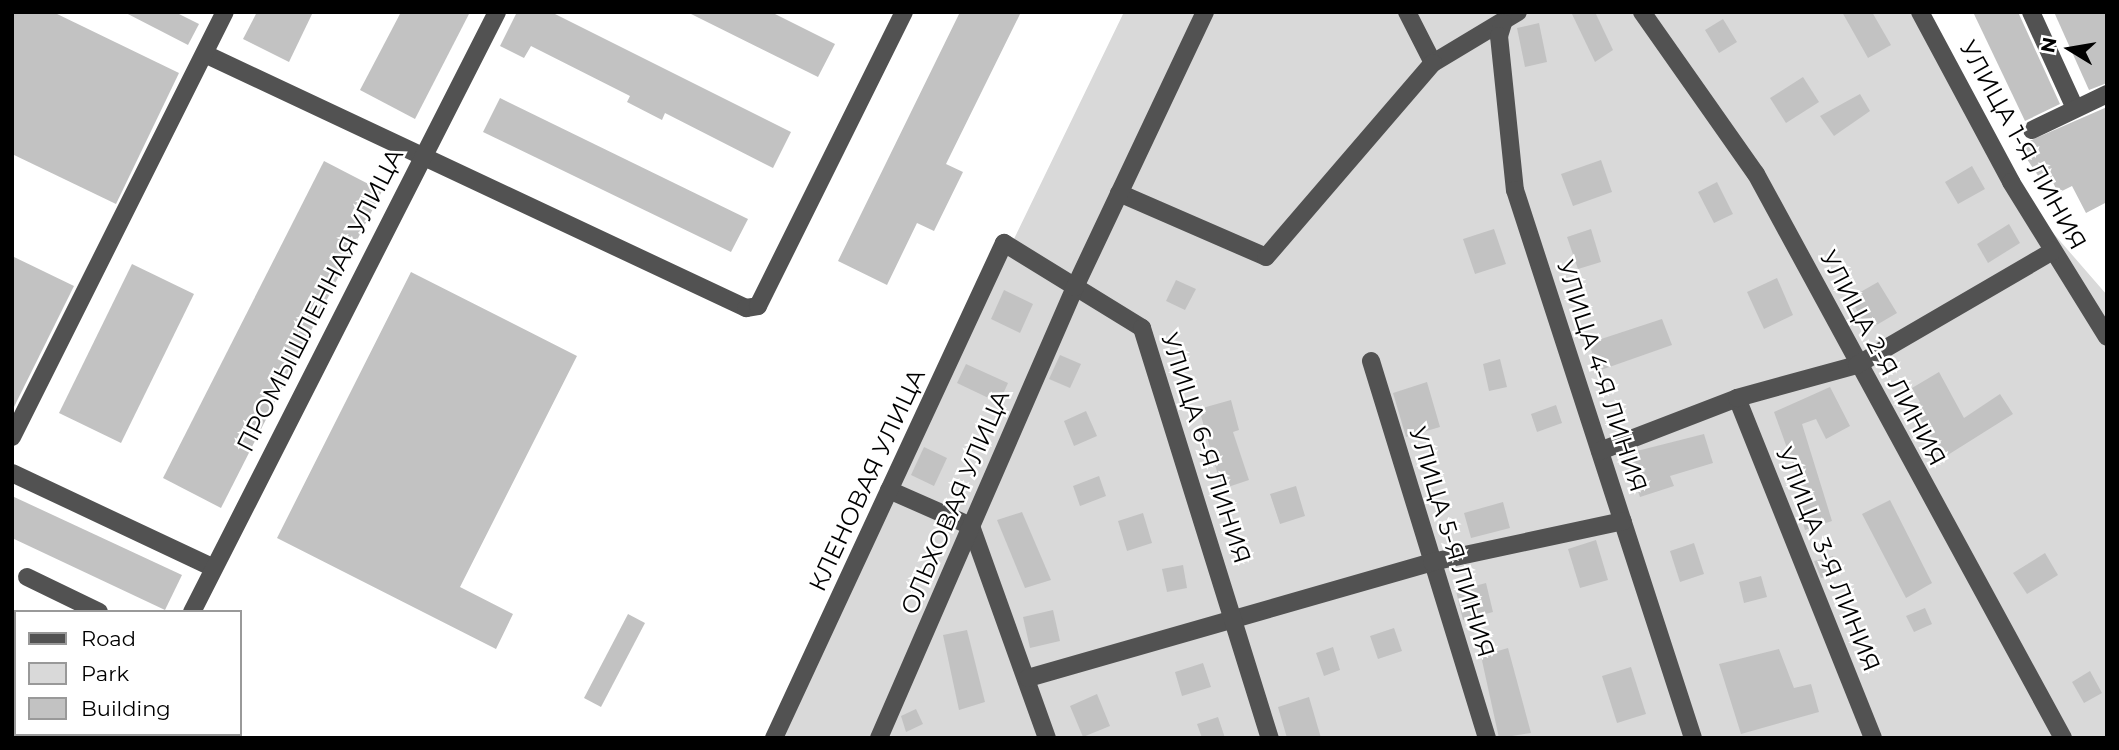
<!DOCTYPE html>
<html>
<head>
<meta charset="utf-8">
<style>
  body { margin:0 }
  #map { position:relative; width:2119px; height:750px; overflow:hidden; background:#fff; font-family:Montserrat,sans-serif }
  div>[style] { position:absolute }
  .green>* { inset:0; background:#d9d9d9 }
  .building>* { inset:0; background:#c2c2c2 }
  .minor>* { height:18px; margin:-9px; padding:0 9px; transform-origin:9px; border-radius:9px; background:#525252 }
  span { translate:-50% -50%; white-space:nowrap; text-align:center; line-height:1.15; -webkit-text-stroke:5px #fff; paint-order:stroke }
  .street-label { font-size:24px; color:#000 }
  .frame { position:absolute; inset:0; border:14px solid #000; pointer-events:none }
  .legend { position:absolute; left:14px; top:610px; width:228px; height:126px; box-sizing:border-box; background:#fff; border:2px solid #999; margin:0; padding:9px 12px; list-style:none; font-size:21px; color:#000 }
  .legend li { display:flex; align-items:center; gap:14px; height:35px }
  .legend b { width:35px; border:2px solid #999 }
  .north { position:absolute; left:2035px; top:14px; width:70px; height:70px; -webkit-text-stroke:5px #fff; paint-order:stroke; rotate:281deg; font-size:19px; font-weight:700; line-height:28px; text-align:center; color:#000 }
  .north::after { content:''; display:block; margin:auto; width:24px; height:32px; background:#000; clip-path:polygon(50% 0,100% 100%,50% 72%,0 100%) }
</style>
</head>
<body>
<div id="map">
  <div class="green">
    <i style="clip-path:polygon(1124px 12px,1921px 12px,2001px 173px,2107px 295px,2107px 738px,772px 738px)"></i>
  </div>
  <div class="building">
    <i style="clip-path:polygon(12px 12px,53px 12px,179px 73px,116px 204px,12px 154px)"></i>
    <i style="clip-path:polygon(124px 12px,175px 12px,199px 24px,188px 45px)"></i>
    <i style="clip-path:polygon(257px 12px,313px 12px,289px 62px,243px 39px)"></i>
    <i style="clip-path:polygon(401px 12px,470px 12px,415px 119px,360px 90px)"></i>
    <i style="clip-path:polygon(517px 12px,551px 12px,791px 132px,773px 168px,665px 113px,662px 120px,627px 102px,630px 96px,531px 46px,524px 58px,500px 46px)"></i>
    <i style="clip-path:polygon(687px 12px,771px 12px,835px 44px,818px 77px)"></i>
    <i style="clip-path:polygon(960px 12px,1021px 12px,946px 164px,963px 172px,934px 231px,917px 223px,887px 285px,838px 261px)"></i>
    <i style="clip-path:polygon(1571px 12px,1595px 12px,1613px 50px,1595px 62px)"></i>
    <i style="clip-path:polygon(1842px 12px,1872px 12px,1891px 45px,1868px 58px)"></i>
    <i style="clip-path:polygon(1973px 12px,2018px 12px,2060px 104px,2025px 121px)"></i>
    <i style="clip-path:polygon(2054px 12px,2107px 12px,2107px 83px,2089px 90px)"></i>
    <i style="clip-path:polygon(1723px 19px,1737px 42px,1719px 53px,1705px 30px)"></i>
    <i style="clip-path:polygon(1539px 23px,1547px 62px,1525px 67px,1517px 28px)"></i>
    <i style="clip-path:polygon(1803px 77px,1819px 102px,1786px 123px,1770px 98px)"></i>
    <i style="clip-path:polygon(1860px 94px,1870px 111px,1834px 136px,1820px 116px)"></i>
    <i style="clip-path:polygon(500px 98px,748px 219px,731px 252px,483px 132px)"></i>
    <i style="clip-path:polygon(2107px 107px,2107px 202px,2086px 213px,2072px 186px,2058px 193px,2048px 172px,2039px 177px,2018px 146px)"></i>
    <i style="clip-path:polygon(1601px 160px,1612px 192px,1573px 206px,1561px 174px)"></i>
    <i style="clip-path:polygon(324px 161px,382px 191px,221px 508px,163px 478px)"></i>
    <i style="clip-path:polygon(1972px 166px,1985px 189px,1958px 204px,1945px 182px)"></i>
    <i style="clip-path:polygon(1717px 182px,1733px 214px,1714px 223px,1698px 192px)"></i>
    <i style="clip-path:polygon(2009px 224px,2020px 243px,1988px 263px,1977px 244px)"></i>
    <i style="clip-path:polygon(1494px 229px,1506px 264px,1475px 274px,1463px 239px)"></i>
    <i style="clip-path:polygon(1591px 229px,1601px 262px,1578px 269px,1567px 237px)"></i>
    <i style="clip-path:polygon(12px 256px,74px 286px,12px 411px)"></i>
    <i style="clip-path:polygon(132px 264px,194px 294px,121px 443px,59px 413px)"></i>
    <i style="clip-path:polygon(411px 272px,577px 356px,460px 587px,513px 614px,496px 649px,277px 538px)"></i>
    <i style="clip-path:polygon(1777px 278px,1793px 315px,1764px 329px,1747px 292px)"></i>
    <i style="clip-path:polygon(1176px 280px,1196px 289px,1185px 310px,1166px 301px)"></i>
    <i style="clip-path:polygon(1878px 282px,1897px 313px,1868px 330px,1850px 298px)"></i>
    <i style="clip-path:polygon(1004px 290px,1033px 304px,1020px 333px,991px 319px)"></i>
    <i style="clip-path:polygon(1662px 319px,1672px 345px,1598px 371px,1589px 343px)"></i>
    <i style="clip-path:polygon(1060px 355px,1081px 364px,1070px 388px,1049px 379px)"></i>
    <i style="clip-path:polygon(1500px 359px,1507px 387px,1489px 391px,1483px 364px)"></i>
    <i style="clip-path:polygon(966px 364px,1008px 383px,999px 403px,957px 383px)"></i>
    <i style="clip-path:polygon(1939px 372px,1964px 418px,2000px 394px,2013px 414px,1943px 458px,1913px 406px,1920px 402px,1912px 388px)"></i>
    <i style="clip-path:polygon(1427px 382px,1440px 427px,1406px 437px,1393px 393px)"></i>
    <i style="clip-path:polygon(1830px 387px,1850px 426px,1826px 439px,1816px 419px,1802px 424px,1832px 521px,1805px 530px,1796px 501px,1805px 498px,1774px 412px)"></i>
    <i style="clip-path:polygon(1231px 400px,1239px 430px,1233px 432px,1249px 480px,1222px 489px,1199px 409px)"></i>
    <i style="clip-path:polygon(1556px 405px,1562px 423px,1537px 432px,1531px 414px)"></i>
    <i style="clip-path:polygon(1086px 411px,1097px 436px,1074px 446px,1064px 421px)"></i>
    <i style="clip-path:polygon(1704px 434px,1713px 463px,1670px 476px,1674px 486px,1640px 497px,1625px 454px)"></i>
    <i style="clip-path:polygon(924px 447px,947px 458px,934px 486px,911px 475px)"></i>
    <i style="clip-path:polygon(1099px 476px,1106px 496px,1080px 506px,1073px 486px)"></i>
    <i style="clip-path:polygon(1296px 486px,1305px 516px,1280px 524px,1270px 494px)"></i>
    <i style="clip-path:polygon(12px 496px,182px 575px,165px 610px,12px 538px)"></i>
    <i style="clip-path:polygon(1890px 500px,1932px 583px,1906px 598px,1862px 514px)"></i>
    <i style="clip-path:polygon(1503px 502px,1510px 528px,1471px 538px,1464px 513px)"></i>
    <i style="clip-path:polygon(1022px 512px,1051px 580px,1025px 588px,997px 520px)"></i>
    <i style="clip-path:polygon(1143px 513px,1152px 543px,1127px 551px,1118px 521px)"></i>
    <i style="clip-path:polygon(1596px 540px,1608px 580px,1580px 588px,1568px 549px)"></i>
    <i style="clip-path:polygon(1694px 543px,1704px 574px,1680px 582px,1670px 551px)"></i>
    <i style="clip-path:polygon(2045px 553px,2058px 575px,2027px 594px,2013px 573px)"></i>
    <i style="clip-path:polygon(1833px 556px,1838px 574px,1821px 578px,1814px 561px)"></i>
    <i style="clip-path:polygon(1183px 565px,1187px 588px,1167px 592px,1162px 569px)"></i>
    <i style="clip-path:polygon(1761px 576px,1767px 597px,1744px 603px,1739px 582px)"></i>
    <i style="clip-path:polygon(1486px 583px,1493px 612px,1463px 620px,1456px 591px)"></i>
    <i style="clip-path:polygon(1925px 608px,1932px 624px,1914px 632px,1906px 616px)"></i>
    <i style="clip-path:polygon(1053px 610px,1060px 641px,1030px 648px,1023px 617px)"></i>
    <i style="clip-path:polygon(628px 614px,645px 623px,601px 707px,584px 698px)"></i>
    <i style="clip-path:polygon(1394px 628px,1402px 651px,1378px 659px,1370px 636px)"></i>
    <i style="clip-path:polygon(967px 630px,985px 702px,959px 710px,943px 635px)"></i>
    <i style="clip-path:polygon(1333px 647px,1340px 670px,1324px 676px,1316px 653px)"></i>
    <i style="clip-path:polygon(1508px 648px,1531px 733px,1499px 738px,1481px 656px)"></i>
    <i style="clip-path:polygon(1779px 649px,1794px 688px,1811px 684px,1819px 712px,1741px 734px,1719px 664px)"></i>
    <i style="clip-path:polygon(1203px 663px,1211px 687px,1182px 696px,1175px 672px)"></i>
    <i style="clip-path:polygon(1631px 667px,1646px 714px,1617px 723px,1602px 676px)"></i>
    <i style="clip-path:polygon(2090px 671px,2102px 693px,2084px 703px,2072px 682px)"></i>
    <i style="clip-path:polygon(1097px 694px,1110px 726px,1083px 737px,1070px 706px)"></i>
    <i style="clip-path:polygon(1309px 697px,1321px 738px,1287px 738px,1278px 707px)"></i>
    <i style="clip-path:polygon(916px 709px,923px 724px,906px 732px,901px 716px)"></i>
    <i style="clip-path:polygon(1218px 717px,1225px 738px,1202px 738px,1197px 724px)"></i>
  </div>
  <div class="minor">
    <i style="left:1407px;top:12px;width:57px;rotate:63deg"></i>
    <i style="left:1433px;top:63px;width:99px;rotate:-31deg"></i>
    <i style="left:1642px;top:12px;width:198px;rotate:54.9deg"></i>
    <i style="left:1756px;top:174px;width:642px;rotate:61.44deg"></i>
    <i style="left:1920px;top:12px;width:193px;rotate:61.8deg"></i>
    <i style="left:2011px;top:182px;width:182px;rotate:58.2deg"></i>
    <i style="left:2031px;top:12px;width:106px;rotate:65.4deg"></i>
    <i style="left:1503px;top:23px;width:14px;rotate:107deg"></i>
    <i style="left:1499px;top:36px;width:155px;rotate:84.1deg"></i>
    <i style="left:1515px;top:190px;width:576px;rotate:72.01deg"></i>
    <i style="left:205px;top:54px;width:598px;rotate:25.15deg"></i>
    <i style="left:746px;top:308px;width:12px;rotate:-9deg"></i>
    <i style="left:758px;top:306px;width:328px;rotate:-63.6deg"></i>
    <i style="left:2032px;top:130px;width:83px;rotate:-25.6deg"></i>
    <i style="left:1119px;top:193px;width:160px;rotate:23.5deg"></i>
    <i style="left:1266px;top:257px;width:256px;rotate:-49.3deg"></i>
    <i style="left:1371px;top:361px;width:394px;rotate:72.9deg"></i>
    <i style="left:1737px;top:398px;width:366px;rotate:68.2deg"></i>
    <i style="left:12px;top:437px;width:475px;rotate:-63.4deg"></i>
    <i style="left:1600px;top:451px;width:147px;rotate:-21.1deg"></i>
    <i style="left:1737px;top:398px;width:124px;rotate:-15.4deg"></i>
    <i style="left:1857px;top:365px;width:227px;rotate:-30.2deg"></i>
    <i style="left:12px;top:473px;width:219px;rotate:25.2deg"></i>
    <i style="left:889px;top:490px;width:90px;rotate:23.7deg"></i>
    <i style="left:971px;top:526px;width:225px;rotate:70.3deg"></i>
    <i style="left:27px;top:577px;width:80px;rotate:25.9deg"></i>
    <i style="left:192px;top:612px;width:673px;rotate:-63.05deg"></i>
    <i style="left:1028px;top:678px;width:420px;rotate:-16deg"></i>
    <i style="left:1432px;top:562px;width:195px;rotate:-12.1deg"></i>
    <i style="left:128px;top:738px;width:4px;rotate:-63deg"></i>
    <i style="left:774px;top:738px;width:546px;rotate:-65.08deg"></i>
    <i style="left:1004px;top:243px;width:162px;rotate:31.6deg"></i>
    <i style="left:1142px;top:328px;width:430px;rotate:72.7deg"></i>
    <i style="left:879px;top:738px;width:492px;rotate:-66.5deg"></i>
    <i style="left:1075px;top:287px;width:304px;rotate:-64.7deg"></i>
  </div>
  <div class="street-label">
    <span style="left:2023px;top:145px;rotate:61deg">УЛИЦА 1-Я ЛИНИЯ</span>
    <span style="left:320px;top:300px;rotate:-63deg">ПРОМЫШЛЕННАЯ УЛИЦА</span>
    <span style="left:1883px;top:358px;rotate:62deg">УЛИЦА 2-Я ЛИНИЯ</span>
    <span style="left:1602px;top:376px;rotate:72deg">УЛИЦА 4-Я ЛИНИЯ</span>
    <span style="left:1206px;top:448px;rotate:72deg">УЛИЦА 6-Я ЛИНИЯ</span>
    <span style="left:867px;top:480px;rotate:-65deg">КЛЕНОВАЯ УЛИЦА</span>
    <span style="left:955px;top:502px;rotate:-67deg">ОЛЬХОВАЯ УЛИЦА</span>
    <span style="left:1452px;top:542px;rotate:73deg">УЛИЦА 5-Я ЛИНИЯ</span>
    <span style="left:1828px;top:559px;rotate:68deg">УЛИЦА 3-Я ЛИНИЯ</span>
  </div>
  <div class="frame"></div>
  <ul class="legend">
  <li><b style="height:9px;background:#525252"></b>Road</li>
  <li><b style="height:19px;background:#d9d9d9"></b>Park</li>
  <li><b style="height:19px;background:#c2c2c2"></b>Building</li>
  </ul>
  <div class="north">N</div>
</div>
</body>
</html>
